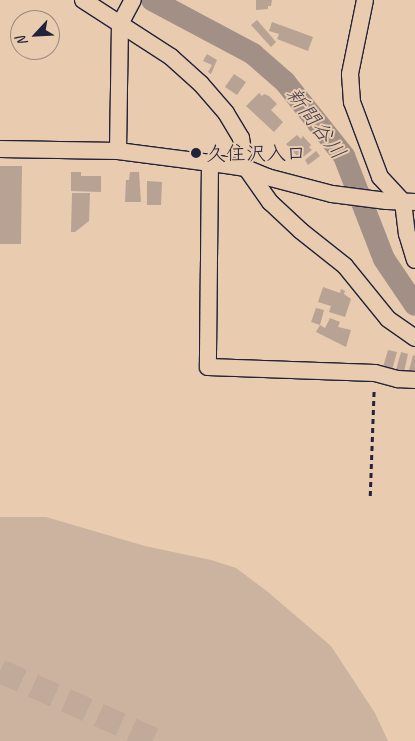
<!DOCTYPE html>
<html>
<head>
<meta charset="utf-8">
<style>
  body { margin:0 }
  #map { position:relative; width:415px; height:741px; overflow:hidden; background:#e9ccb0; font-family:Caveat,"Klee One",sans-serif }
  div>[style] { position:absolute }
  .green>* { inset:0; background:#ccb39f }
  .river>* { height:22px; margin:-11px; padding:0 11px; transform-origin:11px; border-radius:11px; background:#a29086 }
  .building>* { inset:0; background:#b8a293 }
  .highway-tunnel>* { height:24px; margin-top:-12px; transform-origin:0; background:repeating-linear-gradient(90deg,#c1aa99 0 24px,transparent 0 36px) }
  .path>* { height:2.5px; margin-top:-1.25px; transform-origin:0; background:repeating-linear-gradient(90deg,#22223b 0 5px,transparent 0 9px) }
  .roads { filter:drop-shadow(1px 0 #22223b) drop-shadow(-1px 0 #22223b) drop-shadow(0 1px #22223b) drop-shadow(0 -1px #22223b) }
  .minor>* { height:16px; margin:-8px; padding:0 8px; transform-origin:8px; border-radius:8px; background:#e9ccb0 }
  .dots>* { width:14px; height:14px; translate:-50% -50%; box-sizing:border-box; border:2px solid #e9ccb0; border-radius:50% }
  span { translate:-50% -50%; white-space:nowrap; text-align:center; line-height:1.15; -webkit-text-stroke:4px #e9ccb0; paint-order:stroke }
  .poi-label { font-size:20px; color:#22223b }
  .left { translate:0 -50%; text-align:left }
  .water-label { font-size:21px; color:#423e4e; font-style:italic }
  .north { position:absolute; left:10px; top:10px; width:50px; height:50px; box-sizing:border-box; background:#e9ccb0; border:1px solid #998881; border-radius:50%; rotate:245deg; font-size:14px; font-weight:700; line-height:20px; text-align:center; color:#22223b }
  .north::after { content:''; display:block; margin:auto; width:18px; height:22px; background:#22223b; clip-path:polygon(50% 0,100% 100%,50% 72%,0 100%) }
</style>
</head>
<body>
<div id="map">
  <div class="green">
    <i style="clip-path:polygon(0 517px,46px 517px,145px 546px,211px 560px,236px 568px,268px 592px,331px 646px,375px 713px,388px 741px,0 741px)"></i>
  </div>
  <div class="river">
    <i style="left:152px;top:0;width:115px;rotate:28.1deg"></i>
    <i style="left:253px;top:54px;width:43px;rotate:41.2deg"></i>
    <i style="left:285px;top:82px;width:95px;rotate:51.4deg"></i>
    <i style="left:344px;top:156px;width:110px;rotate:68.8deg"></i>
    <i style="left:384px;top:259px;width:55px;rotate:56deg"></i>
  </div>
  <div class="building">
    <i style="clip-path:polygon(256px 0,272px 0,271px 6px,268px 6px,268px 9px,256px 10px)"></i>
    <i style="clip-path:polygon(257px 20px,276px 42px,271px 47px,251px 25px)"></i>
    <i style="clip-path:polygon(272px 22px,313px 37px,308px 51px,277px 39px,279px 34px,269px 31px)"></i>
    <i style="clip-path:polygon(207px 54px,217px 60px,211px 74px,208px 72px,212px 65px,203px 61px)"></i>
    <i style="clip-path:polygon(234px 74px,246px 82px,237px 95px,225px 87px)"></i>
    <i style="clip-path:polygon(259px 93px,262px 96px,264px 94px,269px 96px,277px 104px,271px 110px,283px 122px,274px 132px,246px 106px)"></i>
    <i style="clip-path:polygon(297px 135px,301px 139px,303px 136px,311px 145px,309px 147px,312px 150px,302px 158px,301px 156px,299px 158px,286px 144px)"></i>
    <i style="clip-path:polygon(316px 151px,320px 156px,308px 165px,305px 160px)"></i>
    <i style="clip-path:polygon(0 166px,22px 166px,21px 244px,0 244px)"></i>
    <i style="clip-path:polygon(71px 172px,81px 172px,81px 176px,101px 176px,101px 192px,71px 191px)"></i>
    <i style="clip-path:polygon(130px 172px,139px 172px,141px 202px,125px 202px,126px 180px,129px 180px)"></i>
    <i style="clip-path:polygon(147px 181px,162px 182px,161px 205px,147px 205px)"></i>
    <i style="clip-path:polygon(72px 193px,90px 193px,89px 221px,75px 232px,71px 232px)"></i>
    <i style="clip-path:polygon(323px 287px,340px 293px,341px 289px,345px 291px,344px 294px,351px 299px,345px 317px,329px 312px,331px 306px,318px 302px)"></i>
    <i style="clip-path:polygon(316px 308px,324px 310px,320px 325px,311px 322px)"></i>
    <i style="clip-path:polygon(330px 318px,340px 322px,338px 327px,351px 330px,346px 347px,316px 332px,320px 325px,325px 328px)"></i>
    <i style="clip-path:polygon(388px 350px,397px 352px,392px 370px,383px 367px)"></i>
    <i style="clip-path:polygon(401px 352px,408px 354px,404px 372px,396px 370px)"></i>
    <i style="clip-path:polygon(413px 355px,415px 356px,415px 375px,408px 374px)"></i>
  </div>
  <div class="highway-tunnel">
    <i style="left:0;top:671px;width:172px;rotate:24deg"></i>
  </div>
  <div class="path">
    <i style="left:370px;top:496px;width:108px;rotate:-87.9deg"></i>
  </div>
  <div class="roads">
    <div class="minor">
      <i style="left:83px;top:0;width:105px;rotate:32.9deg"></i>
      <i style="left:171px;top:57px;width:40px;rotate:42deg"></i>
      <i style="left:201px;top:84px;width:38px;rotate:49deg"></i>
      <i style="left:226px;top:113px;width:29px;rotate:59deg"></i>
      <i style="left:241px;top:138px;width:30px;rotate:81deg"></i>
      <i style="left:246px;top:168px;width:42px;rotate:54.8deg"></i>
      <i style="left:270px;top:202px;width:42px;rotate:43.1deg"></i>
      <i style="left:301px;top:231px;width:56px;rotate:38.5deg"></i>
      <i style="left:345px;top:266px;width:68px;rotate:50.9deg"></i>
      <i style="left:388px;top:319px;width:33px;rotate:35deg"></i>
      <i style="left:365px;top:0;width:76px;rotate:101.5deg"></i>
      <i style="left:350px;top:74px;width:28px;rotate:86deg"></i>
      <i style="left:352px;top:102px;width:80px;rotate:69.5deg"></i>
      <i style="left:380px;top:177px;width:34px;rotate:47deg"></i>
      <i style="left:403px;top:202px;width:32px;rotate:83deg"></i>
      <i style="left:407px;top:234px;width:27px;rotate:73deg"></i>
      <i style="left:0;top:149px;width:118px;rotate:1deg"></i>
      <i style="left:118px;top:151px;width:109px;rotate:7.4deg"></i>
      <i style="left:226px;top:165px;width:20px;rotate:9deg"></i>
      <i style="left:246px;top:168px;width:23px;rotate:23deg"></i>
      <i style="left:267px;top:177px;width:67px;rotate:14.7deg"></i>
      <i style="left:332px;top:194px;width:55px;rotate:7.3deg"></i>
      <i style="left:387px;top:201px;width:28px;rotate:2deg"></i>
      <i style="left:118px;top:151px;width:127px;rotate:-89.1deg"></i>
      <i style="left:120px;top:24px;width:27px;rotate:-62deg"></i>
      <i style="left:210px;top:163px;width:204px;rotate:90.6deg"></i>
      <i style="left:208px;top:367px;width:167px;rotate:2.1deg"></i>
      <i style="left:375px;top:373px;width:24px;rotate:15deg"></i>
      <i style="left:398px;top:379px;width:17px;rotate:3deg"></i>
    </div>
  </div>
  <div class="dots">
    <i style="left:196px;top:153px;background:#22223b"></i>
  </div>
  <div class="poi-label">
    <span class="left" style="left:206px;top:153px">久住沢入口</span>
  </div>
  <div class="water-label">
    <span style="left:316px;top:123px;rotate:53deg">新間谷川</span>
  </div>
  <div class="north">N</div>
</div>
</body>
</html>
